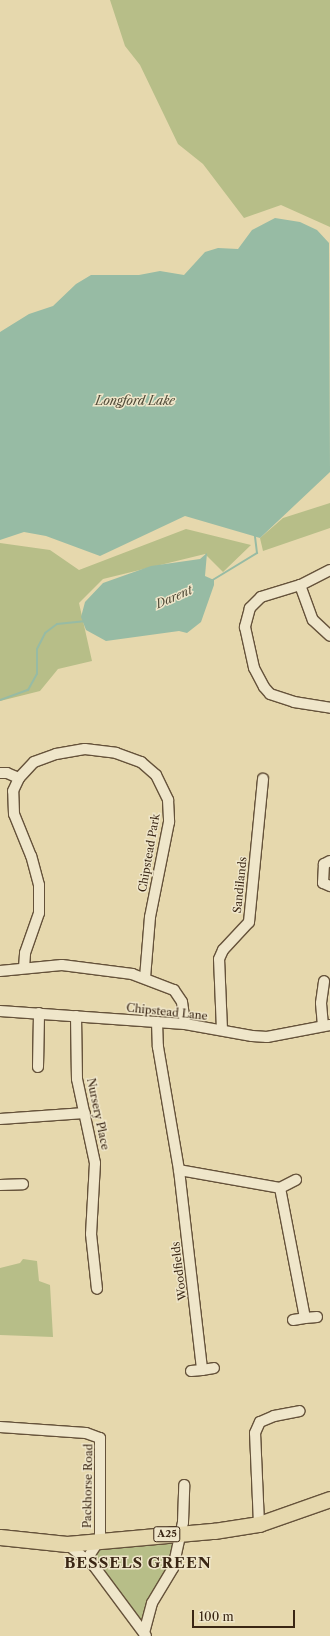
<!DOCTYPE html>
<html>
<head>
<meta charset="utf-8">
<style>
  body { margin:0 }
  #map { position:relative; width:330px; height:1636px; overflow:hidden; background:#e6d8ad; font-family:"Libre Caslon Text",serif }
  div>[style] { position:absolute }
  .green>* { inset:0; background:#b7be88 }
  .water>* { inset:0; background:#97bba4 }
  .stream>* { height:2px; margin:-1px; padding:0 1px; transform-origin:1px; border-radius:1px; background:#97bba4 }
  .roads { filter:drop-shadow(1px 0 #65523a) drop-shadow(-1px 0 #65523a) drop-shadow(0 1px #65523a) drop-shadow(0 -1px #65523a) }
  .minor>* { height:10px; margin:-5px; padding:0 5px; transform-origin:5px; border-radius:5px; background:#efe6ca }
  .highway>* { height:15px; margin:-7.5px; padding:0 7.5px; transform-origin:7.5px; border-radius:7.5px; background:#e6d8ad }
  span { translate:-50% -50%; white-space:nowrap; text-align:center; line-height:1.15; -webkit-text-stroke:3px #efe6ca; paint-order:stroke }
  .shield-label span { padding:1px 3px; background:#efe6ca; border:1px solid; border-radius:3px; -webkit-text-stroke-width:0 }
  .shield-label { font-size:10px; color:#3a2614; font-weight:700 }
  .street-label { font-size:11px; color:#3a2614 }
  .water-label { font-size:12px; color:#514b38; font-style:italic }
  .district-label { font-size:15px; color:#3a2614; font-weight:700; letter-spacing:1px }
  .scale { position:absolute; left:192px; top:1610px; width:103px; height:18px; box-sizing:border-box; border:2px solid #3a2614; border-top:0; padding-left:5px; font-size:12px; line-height:14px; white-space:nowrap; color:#3a2614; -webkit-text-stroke:3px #efe6ca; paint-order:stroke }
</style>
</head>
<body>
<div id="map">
  <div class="green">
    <i style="clip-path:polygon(110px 0,330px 0,330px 227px,281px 205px,244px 218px,203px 164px,178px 144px,140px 65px,125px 46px)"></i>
    <i style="clip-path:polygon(330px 503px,330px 528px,263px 551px,260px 538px,283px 518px)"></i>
    <i style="clip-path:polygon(186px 529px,251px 545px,223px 572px,205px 554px,103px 579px,79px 603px,92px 661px,58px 669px,40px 691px,0 701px,0 543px,50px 550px,79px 570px)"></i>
    <i style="clip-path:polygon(23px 1259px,37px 1261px,39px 1281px,50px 1285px,53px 1337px,0 1335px,0 1268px,20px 1263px)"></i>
    <i style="clip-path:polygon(176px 1538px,170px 1568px,145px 1618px,141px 1620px,93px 1556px,98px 1547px)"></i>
  </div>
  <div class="water">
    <i style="clip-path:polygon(275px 218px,300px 222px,317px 230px,329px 243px,330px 472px,260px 538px,185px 516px,100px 556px,46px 536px,24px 532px,0 540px,0 332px,29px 314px,53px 306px,76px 284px,91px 275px,139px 275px,160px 271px,184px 275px,205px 252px,218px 248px,238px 249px,252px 230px)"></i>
    <i style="clip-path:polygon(207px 553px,205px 576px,214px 580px,214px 585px,201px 622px,187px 633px,179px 631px,106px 641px,86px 630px,81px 617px,85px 602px,103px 583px,151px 566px,200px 559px)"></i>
  </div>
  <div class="stream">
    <i style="left:211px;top:581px;width:54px;rotate:-31.3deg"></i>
    <i style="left:257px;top:553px;width:17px;rotate:-97deg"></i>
    <i style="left:0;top:700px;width:30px;rotate:-20deg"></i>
    <i style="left:28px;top:690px;width:18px;rotate:-61deg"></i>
    <i style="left:37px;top:674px;width:25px;rotate:-90deg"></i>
    <i style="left:37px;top:649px;width:18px;rotate:-63deg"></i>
    <i style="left:45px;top:633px;width:15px;rotate:-37deg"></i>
    <i style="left:57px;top:624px;width:27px;rotate:-6deg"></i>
  </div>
  <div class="roads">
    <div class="minor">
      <i style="left:330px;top:570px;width:34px;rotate:153deg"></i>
      <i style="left:300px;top:585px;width:41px;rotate:162.9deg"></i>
      <i style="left:261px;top:597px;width:16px;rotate:135deg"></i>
      <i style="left:250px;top:608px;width:20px;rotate:105deg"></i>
      <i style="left:245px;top:627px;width:42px;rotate:77.6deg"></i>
      <i style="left:254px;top:668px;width:21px;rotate:62deg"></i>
      <i style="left:264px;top:687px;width:9px;rotate:49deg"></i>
      <i style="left:270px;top:694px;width:25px;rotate:18deg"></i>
      <i style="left:294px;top:702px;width:36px;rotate:9deg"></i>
      <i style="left:300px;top:585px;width:37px;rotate:70deg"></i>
      <i style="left:313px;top:620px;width:23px;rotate:43deg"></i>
      <i style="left:0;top:773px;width:7px"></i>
      <i style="left:7px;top:773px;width:13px;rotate:23deg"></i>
      <i style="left:330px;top:861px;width:7px;rotate:153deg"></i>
      <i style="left:324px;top:864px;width:19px;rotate:93deg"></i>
      <i style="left:323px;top:883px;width:8px;rotate:23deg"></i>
      <i style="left:24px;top:968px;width:15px;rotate:-86deg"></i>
      <i style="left:25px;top:953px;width:42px;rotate:-70.7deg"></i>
      <i style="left:39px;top:913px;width:28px;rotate:-90deg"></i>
      <i style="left:39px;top:885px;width:30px;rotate:-105deg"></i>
      <i style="left:31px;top:856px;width:45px;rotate:-112deg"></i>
      <i style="left:14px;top:814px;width:23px;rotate:-92deg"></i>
      <i style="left:13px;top:791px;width:14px;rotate:-65deg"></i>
      <i style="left:19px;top:778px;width:22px;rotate:-47deg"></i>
      <i style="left:34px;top:762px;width:23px;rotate:-20deg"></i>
      <i style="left:56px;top:754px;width:29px;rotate:-10deg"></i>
      <i style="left:85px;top:749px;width:31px;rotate:7deg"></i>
      <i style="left:116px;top:753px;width:27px;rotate:20deg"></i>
      <i style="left:141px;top:762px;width:20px;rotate:41deg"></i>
      <i style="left:156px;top:775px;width:28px;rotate:64deg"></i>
      <i style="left:168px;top:800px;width:22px;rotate:87deg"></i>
      <i style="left:169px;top:822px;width:97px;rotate:101.3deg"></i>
      <i style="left:150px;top:917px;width:61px;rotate:94.7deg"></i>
      <i style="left:0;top:971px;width:62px;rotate:-5.5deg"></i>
      <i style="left:62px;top:965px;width:71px;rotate:7.3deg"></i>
      <i style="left:132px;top:974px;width:45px;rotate:20.9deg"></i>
      <i style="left:174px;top:990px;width:14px;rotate:56deg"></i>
      <i style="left:182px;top:1002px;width:22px;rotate:82deg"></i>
      <i style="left:0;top:1011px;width:185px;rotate:4deg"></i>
      <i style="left:185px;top:1024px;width:68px;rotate:10.2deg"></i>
      <i style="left:252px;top:1036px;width:15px;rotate:4deg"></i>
      <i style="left:267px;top:1037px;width:64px;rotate:-10.8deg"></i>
      <i style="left:76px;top:1016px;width:63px;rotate:89.1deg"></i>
      <i style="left:77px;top:1079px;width:86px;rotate:77.9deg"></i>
      <i style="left:95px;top:1163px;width:71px;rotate:93.2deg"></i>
      <i style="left:91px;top:1234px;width:55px;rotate:83.8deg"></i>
      <i style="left:157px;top:1022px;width:25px;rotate:88deg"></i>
      <i style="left:158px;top:1047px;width:125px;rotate:80.3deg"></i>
      <i style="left:179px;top:1170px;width:103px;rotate:10.1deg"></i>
      <i style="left:280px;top:1188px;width:132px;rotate:79.1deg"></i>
      <i style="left:305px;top:1318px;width:12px;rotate:-5deg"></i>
      <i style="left:323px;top:1026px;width:23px;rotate:-95deg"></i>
      <i style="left:321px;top:1003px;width:22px;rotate:-82deg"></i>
      <i style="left:222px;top:1030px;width:71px;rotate:-92.4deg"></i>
      <i style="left:219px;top:959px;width:10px;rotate:-66deg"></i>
      <i style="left:223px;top:950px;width:38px;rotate:-47deg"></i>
      <i style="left:249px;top:922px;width:144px;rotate:-84.4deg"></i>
      <i style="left:38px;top:1067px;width:54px;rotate:-88.9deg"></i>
      <i style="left:0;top:1119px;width:85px;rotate:-4deg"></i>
      <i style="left:179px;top:1170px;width:201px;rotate:83.4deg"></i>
      <i style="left:202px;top:1370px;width:11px;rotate:175deg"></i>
      <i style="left:0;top:1185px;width:23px;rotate:-2deg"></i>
      <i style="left:280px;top:1188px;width:18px;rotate:-27deg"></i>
      <i style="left:293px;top:1320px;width:12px;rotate:-9deg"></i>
      <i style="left:202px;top:1370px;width:12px;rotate:-9deg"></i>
      <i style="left:0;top:1427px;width:86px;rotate:4deg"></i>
      <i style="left:86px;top:1433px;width:15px;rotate:20deg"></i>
      <i style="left:100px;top:1438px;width:101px;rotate:90deg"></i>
      <i style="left:100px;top:1539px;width:24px;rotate:123deg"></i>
      <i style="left:259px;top:1524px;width:91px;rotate:-92.5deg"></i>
      <i style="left:255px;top:1433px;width:12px;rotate:-66deg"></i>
      <i style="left:260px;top:1422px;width:15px;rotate:-23deg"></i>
      <i style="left:274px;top:1416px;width:26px;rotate:-11deg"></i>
      <i style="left:67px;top:1544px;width:35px;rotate:39deg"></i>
      <i style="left:94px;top:1566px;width:87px;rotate:53.4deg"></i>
      <i style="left:144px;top:1633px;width:31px;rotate:-75deg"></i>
      <i style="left:152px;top:1603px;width:41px;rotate:-59deg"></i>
      <i style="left:173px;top:1568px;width:47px;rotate:-77.7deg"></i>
      <i style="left:183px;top:1522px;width:37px;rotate:-88deg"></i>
    </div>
    <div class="highway">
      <i style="left:0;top:1537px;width:67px;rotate:6deg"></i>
      <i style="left:67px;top:1544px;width:148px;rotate:-5.1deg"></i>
      <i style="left:214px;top:1531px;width:46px;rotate:-8.8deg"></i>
      <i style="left:259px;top:1524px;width:75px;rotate:-19.4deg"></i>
    </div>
  </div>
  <div class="shield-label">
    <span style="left:167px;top:1534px">A25</span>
  </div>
  <div class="street-label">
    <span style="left:149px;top:853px;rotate:-80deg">Chipstead Park</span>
    <span style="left:240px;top:885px;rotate:-84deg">Sandilands</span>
    <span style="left:167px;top:1012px;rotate:6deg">Chipstead Lane</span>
    <span style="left:98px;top:1114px;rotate:78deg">Nursery Place</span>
    <span style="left:179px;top:1271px;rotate:-97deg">Woodfields</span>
    <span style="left:88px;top:1486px;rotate:-89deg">Packhorse Road</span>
  </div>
  <div class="water-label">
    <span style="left:135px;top:401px">Longford Lake</span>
    <span style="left:174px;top:597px;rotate:-24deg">Darent</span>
  </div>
  <div class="district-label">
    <span style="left:138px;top:1563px">BESSELS GREEN</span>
  </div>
  <div class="scale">100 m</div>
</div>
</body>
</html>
